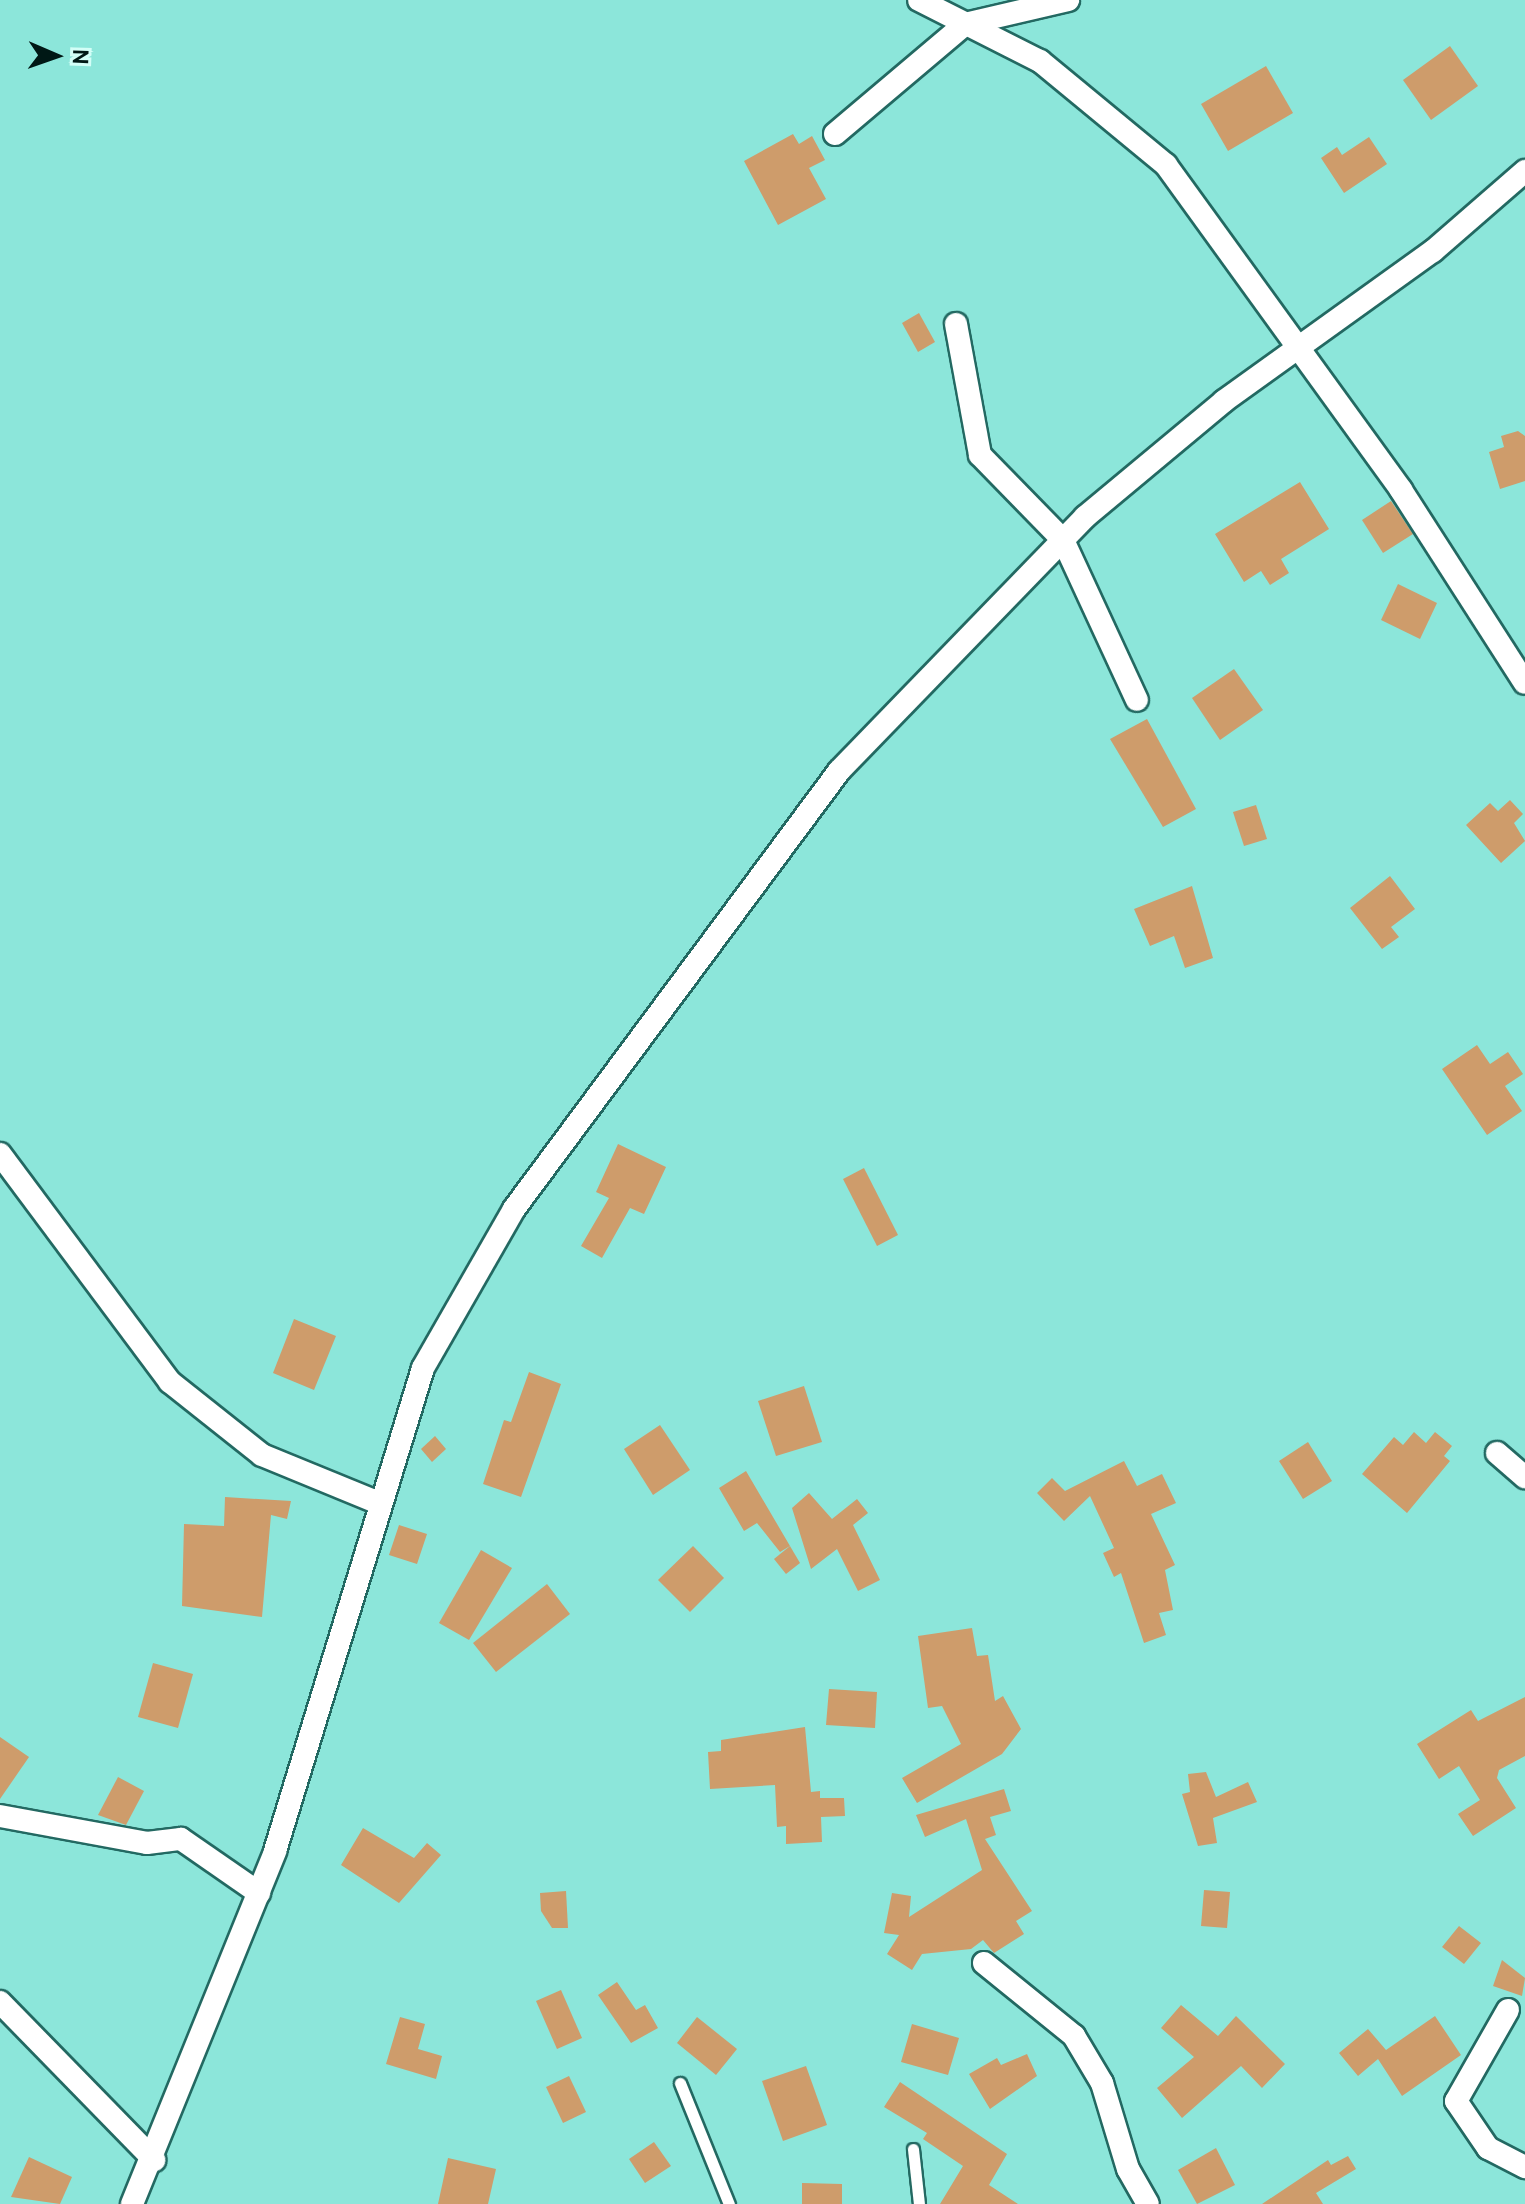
<!DOCTYPE html>
<html>
<head>
<meta charset="utf-8">
<style>
  body { margin:0 }
  #map { position:relative; width:1525px; height:2204px; overflow:hidden; background:#8ce6da; font-family:Cabin,sans-serif }
  div>[style] { position:absolute }
  .building>* { inset:0; background:#ce9c6b }
  .roads { filter:drop-shadow(2px 0 #236962) drop-shadow(-2px 0 #236962) drop-shadow(0 2px #236962) drop-shadow(0 -2px #236962) }
  .lane>* { height:11px; margin:-5.5px; padding:0 5.5px; transform-origin:5.5px; border-radius:5.5px; background:#fff }
  .street>* { height:22px; margin:-11px; padding:0 11px; transform-origin:11px; border-radius:11px; background:#fff }
  span { translate:-50% -50%; white-space:nowrap; text-align:center; line-height:1.15; -webkit-text-stroke:6px #d3fef7; paint-order:stroke }
  .north { position:absolute; left:16px; top:16px; width:80px; height:80px; -webkit-text-stroke:6px #d3fef7; paint-order:stroke; rotate:92deg; font-size:22px; font-weight:700; line-height:32px; text-align:center; color:#001815 }
  .north::after { content:''; display:block; margin:auto; width:28px; height:36px; background:#001815; clip-path:polygon(50% 0,100% 100%,50% 72%,0 100%) }
</style>
</head>
<body>
<div id="map">
  <div class="building">
    <i style="clip-path:polygon(1450px 46px,1478px 86px,1431px 120px,1403px 80px)"></i>
    <i style="clip-path:polygon(1266px 66px,1293px 113px,1228px 151px,1201px 104px)"></i>
    <i style="clip-path:polygon(793px 134px,799px 144px,812px 136px,825px 160px,809px 168px,826px 199px,778px 225px,744px 161px)"></i>
    <i style="clip-path:polygon(1369px 137px,1387px 164px,1344px 193px,1321px 158px,1337px 147px,1342px 155px)"></i>
    <i style="clip-path:polygon(919px 313px,935px 342px,918px 352px,902px 323px)"></i>
    <i style="clip-path:polygon(1518px 431px,1525px 436px,1525px 481px,1500px 489px,1489px 452px,1504px 447px,1501px 436px)"></i>
    <i style="clip-path:polygon(1300px 482px,1329px 529px,1281px 559px,1289px 573px,1270px 585px,1261px 571px,1244px 582px,1215px 534px)"></i>
    <i style="clip-path:polygon(1391px 501px,1413px 534px,1383px 553px,1362px 520px)"></i>
    <i style="clip-path:polygon(1398px 584px,1437px 603px,1420px 639px,1381px 620px)"></i>
    <i style="clip-path:polygon(1234px 669px,1263px 710px,1220px 740px,1192px 698px)"></i>
    <i style="clip-path:polygon(1147px 719px,1196px 809px,1163px 827px,1110px 739px)"></i>
    <i style="clip-path:polygon(1510px 800px,1523px 814px,1514px 823px,1525px 841px,1501px 863px,1466px 825px,1490px 803px,1498px 811px)"></i>
    <i style="clip-path:polygon(1256px 805px,1267px 839px,1244px 846px,1233px 812px)"></i>
    <i style="clip-path:polygon(1390px 876px,1415px 909px,1391px 927px,1399px 937px,1382px 949px,1350px 908px)"></i>
    <i style="clip-path:polygon(1192px 886px,1213px 958px,1185px 968px,1174px 936px,1150px 946px,1134px 909px)"></i>
    <i style="clip-path:polygon(1477px 1045px,1490px 1064px,1508px 1052px,1523px 1074px,1505px 1086px,1522px 1111px,1487px 1135px,1442px 1069px)"></i>
    <i style="clip-path:polygon(618px 1144px,666px 1167px,644px 1214px,630px 1208px,602px 1258px,581px 1246px,609px 1198px,596px 1192px)"></i>
    <i style="clip-path:polygon(864px 1168px,898px 1235px,877px 1246px,843px 1179px)"></i>
    <i style="clip-path:polygon(294px 1319px,336px 1336px,314px 1390px,273px 1373px)"></i>
    <i style="clip-path:polygon(529px 1372px,561px 1384px,521px 1497px,483px 1484px,504px 1420px,511px 1422px)"></i>
    <i style="clip-path:polygon(804px 1386px,822px 1442px,776px 1456px,758px 1401px)"></i>
    <i style="clip-path:polygon(660px 1425px,690px 1470px,653px 1495px,624px 1449px)"></i>
    <i style="clip-path:polygon(1414px 1432px,1426px 1443px,1435px 1432px,1452px 1446px,1444px 1456px,1450px 1461px,1407px 1513px,1362px 1474px,1394px 1437px,1403px 1445px)"></i>
    <i style="clip-path:polygon(435px 1436px,446px 1449px,432px 1462px,421px 1449px)"></i>
    <i style="clip-path:polygon(1308px 1442px,1332px 1481px,1303px 1499px,1279px 1461px)"></i>
    <i style="clip-path:polygon(1124px 1461px,1137px 1486px,1162px 1474px,1176px 1503px,1151px 1514px,1175px 1565px,1165px 1570px,1173px 1610px,1159px 1613px,1166px 1635px,1144px 1643px,1121px 1573px,1114px 1577px,1103px 1553px,1114px 1548px,1090px 1496px,1064px 1521px,1037px 1493px,1052px 1478px,1065px 1491px)"></i>
    <i style="clip-path:polygon(746px 1471px,790px 1546px,780px 1552px,757px 1523px,744px 1531px,719px 1488px)"></i>
    <i style="clip-path:polygon(809px 1493px,832px 1519px,857px 1499px,868px 1513px,853px 1525px,880px 1580px,858px 1591px,837px 1549px,811px 1569px,792px 1508px)"></i>
    <i style="clip-path:polygon(225px 1497px,291px 1501px,287px 1519px,271px 1515px,262px 1617px,182px 1606px,184px 1524px,224px 1526px)"></i>
    <i style="clip-path:polygon(399px 1525px,427px 1534px,417px 1564px,389px 1555px)"></i>
    <i style="clip-path:polygon(693px 1546px,724px 1578px,690px 1612px,658px 1580px)"></i>
    <i style="clip-path:polygon(790px 1546px,800px 1563px,786px 1574px,774px 1559px)"></i>
    <i style="clip-path:polygon(481px 1550px,512px 1568px,469px 1640px,439px 1623px)"></i>
    <i style="clip-path:polygon(547px 1584px,570px 1614px,496px 1672px,473px 1643px)"></i>
    <i style="clip-path:polygon(972px 1628px,977px 1656px,988px 1655px,995px 1701px,1003px 1696px,1021px 1729px,1002px 1754px,917px 1803px,902px 1778px,961px 1744px,942px 1706px,928px 1708px,918px 1636px)"></i>
    <i style="clip-path:polygon(153px 1663px,193px 1674px,178px 1728px,138px 1717px)"></i>
    <i style="clip-path:polygon(829px 1689px,877px 1692px,875px 1728px,826px 1725px)"></i>
    <i style="clip-path:polygon(1525px 1697px,1525px 1756px,1499px 1770px,1497px 1778px,1516px 1808px,1473px 1836px,1458px 1814px,1480px 1800px,1459px 1766px,1439px 1779px,1417px 1744px,1471px 1710px,1478px 1721px)"></i>
    <i style="clip-path:polygon(805px 1727px,811px 1792px,820px 1791px,820px 1798px,844px 1798px,845px 1816px,821px 1817px,822px 1842px,786px 1844px,786px 1826px,777px 1827px,775px 1785px,710px 1789px,708px 1752px,721px 1751px,721px 1740px)"></i>
    <i style="clip-path:polygon(0 1737px,29px 1757px,0 1799px)"></i>
    <i style="clip-path:polygon(1206px 1772px,1216px 1797px,1248px 1782px,1257px 1802px,1213px 1818px,1217px 1843px,1198px 1846px,1182px 1794px,1190px 1792px,1188px 1774px)"></i>
    <i style="clip-path:polygon(118px 1777px,144px 1791px,126px 1825px,98px 1815px)"></i>
    <i style="clip-path:polygon(1004px 1789px,1011px 1811px,990px 1817px,996px 1835px,985px 1839px,1032px 1911px,1016px 1921px,1024px 1934px,994px 1953px,983px 1940px,971px 1949px,922px 1954px,912px 1970px,887px 1954px,899px 1935px,884px 1933px,892px 1893px,911px 1896px,909px 1917px,982px 1870px,966px 1819px,925px 1837px,916px 1815px)"></i>
    <i style="clip-path:polygon(363px 1828px,414px 1858px,427px 1843px,441px 1855px,399px 1903px,341px 1865px)"></i>
    <i style="clip-path:polygon(1204px 1890px,1230px 1892px,1227px 1928px,1201px 1926px)"></i>
    <i style="clip-path:polygon(566px 1891px,568px 1928px,552px 1928px,541px 1911px,540px 1893px)"></i>
    <i style="clip-path:polygon(1459px 1926px,1481px 1943px,1464px 1964px,1442px 1947px)"></i>
    <i style="clip-path:polygon(1502px 1960px,1525px 1978px,1522px 1996px,1493px 1986px)"></i>
    <i style="clip-path:polygon(617px 1982px,636px 2010px,645px 2005px,658px 2028px,631px 2043px,598px 1995px)"></i>
    <i style="clip-path:polygon(561px 1990px,582px 2038px,557px 2049px,536px 2001px)"></i>
    <i style="clip-path:polygon(1181px 2005px,1218px 2036px,1236px 2016px,1285px 2064px,1262px 2088px,1241px 2066px,1182px 2118px,1157px 2088px,1194px 2057px,1161px 2028px)"></i>
    <i style="clip-path:polygon(1435px 2016px,1461px 2055px,1402px 2096px,1378px 2059px,1358px 2076px,1339px 2053px,1368px 2029px,1386px 2050px)"></i>
    <i style="clip-path:polygon(400px 2017px,425px 2024px,418px 2049px,442px 2056px,436px 2079px,386px 2064px)"></i>
    <i style="clip-path:polygon(697px 2017px,737px 2049px,716px 2075px,677px 2043px)"></i>
    <i style="clip-path:polygon(912px 2024px,959px 2038px,948px 2075px,901px 2062px)"></i>
    <i style="clip-path:polygon(1027px 2054px,1037px 2076px,990px 2109px,969px 2074px,997px 2058px,1001px 2065px)"></i>
    <i style="clip-path:polygon(806px 2066px,827px 2125px,783px 2141px,762px 2081px)"></i>
    <i style="clip-path:polygon(569px 2076px,586px 2112px,563px 2123px,546px 2087px)"></i>
    <i style="clip-path:polygon(900px 2082px,1007px 2154px,989px 2185px,1018px 2204px,940px 2204px,963px 2166px,923px 2139px,927px 2133px,884px 2107px)"></i>
    <i style="clip-path:polygon(654px 2142px,671px 2166px,645px 2183px,629px 2159px)"></i>
    <i style="clip-path:polygon(1216px 2148px,1235px 2185px,1197px 2204px,1178px 2170px)"></i>
    <i style="clip-path:polygon(1348px 2156px,1356px 2169px,1316px 2193px,1323px 2204px,1262px 2204px,1328px 2160px,1331px 2165px)"></i>
    <i style="clip-path:polygon(29px 2157px,72px 2177px,60px 2204px,11px 2197px)"></i>
    <i style="clip-path:polygon(448px 2158px,496px 2169px,488px 2204px,438px 2204px)"></i>
    <i style="clip-path:polygon(802px 2183px,842px 2184px,842px 2204px,802px 2204px)"></i>
  </div>
  <div class="roads">
    <div class="lane">
      <i style="left:680px;top:2083px;width:131px;rotate:68deg"></i>
      <i style="left:913px;top:2149px;width:55px;rotate:83.8deg"></i>
    </div>
    <div class="street">
      <i style="left:919px;top:0;width:136px;rotate:26.8deg"></i>
      <i style="left:1040px;top:61px;width:163px;rotate:39.5deg"></i>
      <i style="left:1166px;top:165px;width:401px;rotate:54.1deg"></i>
      <i style="left:1401px;top:490px;width:229px;rotate:57.3deg"></i>
      <i style="left:835px;top:134px;width:170px;rotate:-40.2deg"></i>
      <i style="left:965px;top:24px;width:106px;rotate:-13.1deg"></i>
      <i style="left:956px;top:324px;width:133px;rotate:79.6deg"></i>
      <i style="left:980px;top:455px;width:119px;rotate:45.7deg"></i>
      <i style="left:1063px;top:540px;width:176px;rotate:65.2deg"></i>
      <i style="left:0;top:1154px;width:284px;rotate:53.3deg"></i>
      <i style="left:170px;top:1382px;width:117px;rotate:38.4deg"></i>
      <i style="left:262px;top:1455px;width:126px;rotate:22.3deg"></i>
      <i style="left:1497px;top:1453px;width:37px;rotate:41deg"></i>
      <i style="left:0;top:1816px;width:149px;rotate:10.4deg"></i>
      <i style="left:147px;top:1843px;width:34px;rotate:-7deg"></i>
      <i style="left:181px;top:1839px;width:95px;rotate:34.7deg"></i>
      <i style="left:984px;top:1963px;width:116px;rotate:39deg"></i>
      <i style="left:1074px;top:2036px;width:55px;rotate:59.2deg"></i>
      <i style="left:1102px;top:2083px;width:90px;rotate:73.2deg"></i>
      <i style="left:1128px;top:2169px;width:40px;rotate:60.3deg"></i>
      <i style="left:0;top:2002px;width:221px;rotate:45.7deg"></i>
      <i style="left:1508px;top:2010px;width:105px;rotate:119.7deg"></i>
      <i style="left:1456px;top:2101px;width:57px;rotate:55.8deg"></i>
      <i style="left:1488px;top:2148px;width:42px;rotate:27.2deg"></i>
      <i style="left:132px;top:2204px;width:381px;rotate:-67.9deg"></i>
      <i style="left:275px;top:1851px;width:505px;rotate:-72.96deg"></i>
      <i style="left:423px;top:1368px;width:183px;rotate:-60.2deg"></i>
      <i style="left:514px;top:1209px;width:545px;rotate:-53.42deg"></i>
      <i style="left:839px;top:771px;width:354px;rotate:-45.9deg"></i>
      <i style="left:1085px;top:517px;width:181px;rotate:-39.8deg"></i>
      <i style="left:1224px;top:401px;width:257px;rotate:-35.7deg"></i>
      <i style="left:1433px;top:251px;width:122px;rotate:-41deg"></i>
    </div>
  </div>
  <div class="north">N</div>
</div>
</body>
</html>
